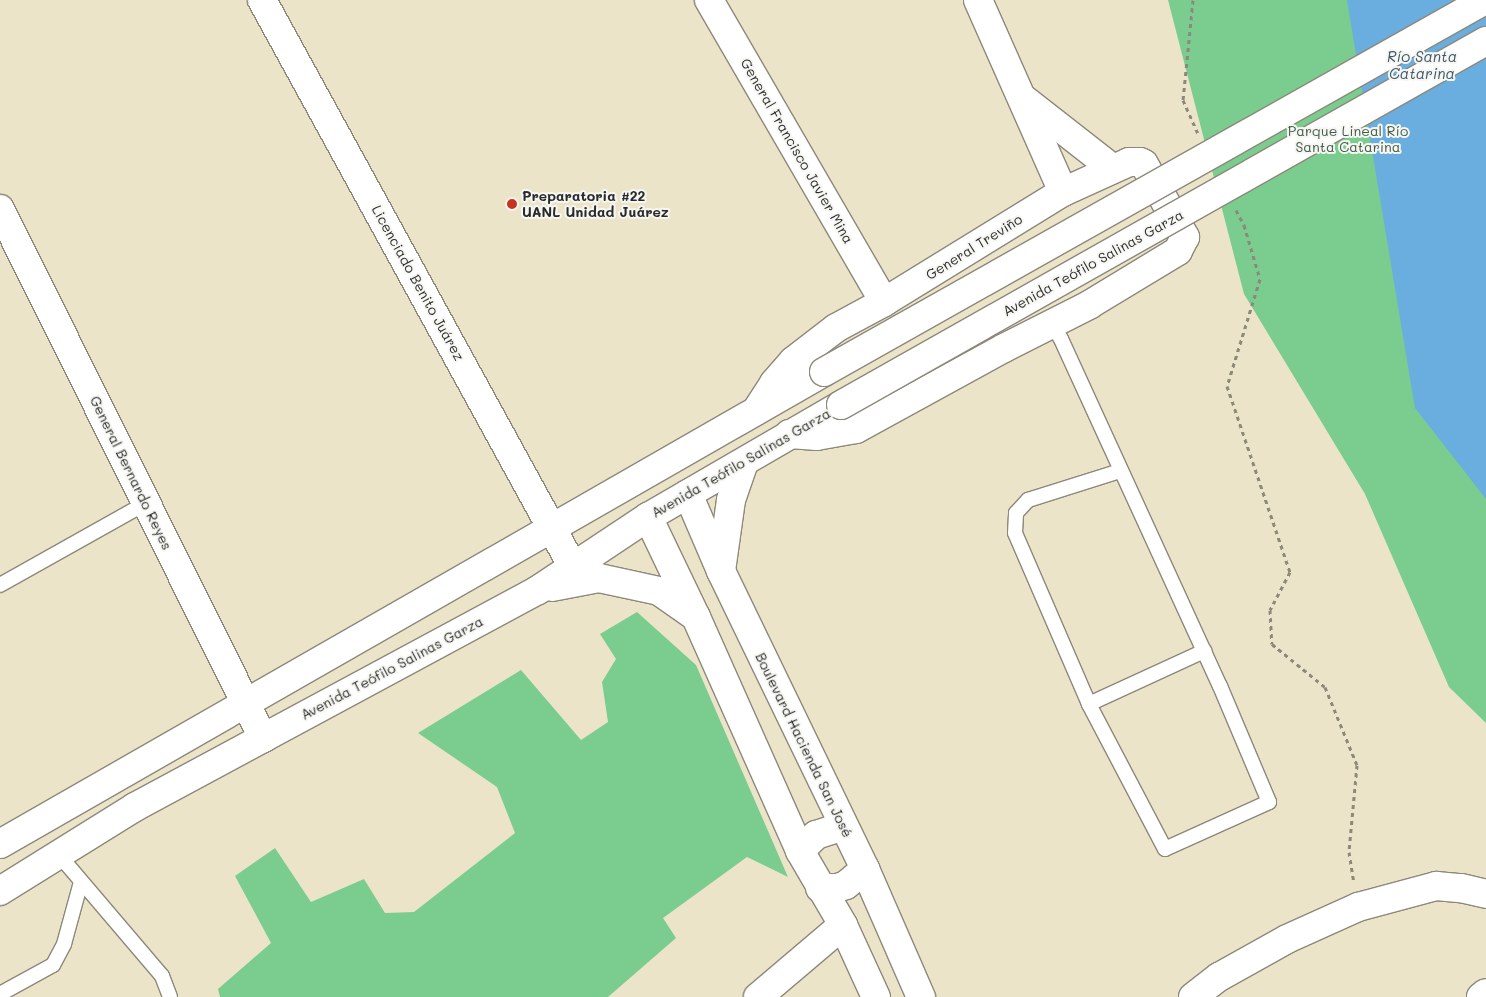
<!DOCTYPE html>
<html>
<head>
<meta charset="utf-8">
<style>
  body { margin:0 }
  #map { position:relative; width:1486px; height:997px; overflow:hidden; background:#ece4c8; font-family:Mali,sans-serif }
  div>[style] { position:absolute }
  .green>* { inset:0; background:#7acd8f }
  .water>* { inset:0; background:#6aaddf }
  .path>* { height:3px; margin-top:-1.5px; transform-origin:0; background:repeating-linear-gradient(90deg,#8c887a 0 4px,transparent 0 8px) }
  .roads { filter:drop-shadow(1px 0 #8c887a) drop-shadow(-1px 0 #8c887a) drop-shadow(0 1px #8c887a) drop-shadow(0 -1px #8c887a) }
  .service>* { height:14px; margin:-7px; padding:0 7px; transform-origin:7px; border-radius:7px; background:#fff }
  .minor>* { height:28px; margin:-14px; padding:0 14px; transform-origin:14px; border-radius:14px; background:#fff }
  .tertiary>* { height:28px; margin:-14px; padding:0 14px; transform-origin:14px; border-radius:14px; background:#fff }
  .primary>* { height:28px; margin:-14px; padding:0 14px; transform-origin:14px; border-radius:14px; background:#fff }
  .bridges { filter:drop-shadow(1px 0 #8c887a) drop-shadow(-1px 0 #8c887a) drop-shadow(0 1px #8c887a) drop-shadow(0 -1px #8c887a) }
  .primary-bridge>* { height:28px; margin:-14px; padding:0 14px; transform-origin:14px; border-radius:14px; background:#fff }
  .dots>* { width:14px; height:14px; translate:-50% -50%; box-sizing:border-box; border:2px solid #f6f6f2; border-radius:50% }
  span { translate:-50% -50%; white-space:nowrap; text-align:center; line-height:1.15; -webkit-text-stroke:4px #f6f6f2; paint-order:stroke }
  .park-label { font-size:14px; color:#435c49 }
  .street-label { font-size:14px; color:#2b2b2b }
  .poi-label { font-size:14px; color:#2b2b2b; font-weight:700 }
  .left { translate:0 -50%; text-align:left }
  .water-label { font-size:15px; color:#41586a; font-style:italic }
</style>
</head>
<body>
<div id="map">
  <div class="green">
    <i style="clip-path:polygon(1168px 0,1486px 0,1486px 723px,1449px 687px,1365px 494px,1244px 294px)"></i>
    <i style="clip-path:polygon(637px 612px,696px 665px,788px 877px,747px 857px,663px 918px,676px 938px,608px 997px,220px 997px,218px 989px,271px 943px,235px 876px,275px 848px,311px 902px,364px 879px,385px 913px,414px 912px,515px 833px,497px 787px,418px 733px,521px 670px,581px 740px,608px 722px,602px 682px,616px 659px,600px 634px)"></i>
  </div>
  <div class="water">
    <i style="clip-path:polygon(1347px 0,1486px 0,1486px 499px,1415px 408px)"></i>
  </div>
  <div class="path">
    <i style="left:1193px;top:0;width:100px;rotate:95.7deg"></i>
    <i style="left:1183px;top:100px;width:36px;rotate:66deg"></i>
    <i style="left:1236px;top:210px;width:17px;rotate:62deg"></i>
    <i style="left:1244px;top:225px;width:56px;rotate:73.5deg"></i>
    <i style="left:1260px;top:279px;width:112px;rotate:107.1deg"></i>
    <i style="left:1227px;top:386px;width:196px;rotate:71.3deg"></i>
    <i style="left:1290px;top:572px;width:43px;rotate:117.8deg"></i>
    <i style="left:1270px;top:610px;width:34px;rotate:87deg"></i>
    <i style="left:1272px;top:644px;width:68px;rotate:39.1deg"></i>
    <i style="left:1325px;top:687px;width:84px;rotate:67.7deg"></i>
    <i style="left:1357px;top:765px;width:87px;rotate:95.3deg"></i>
    <i style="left:1349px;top:852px;width:30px;rotate:81deg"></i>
  </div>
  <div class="roads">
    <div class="service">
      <i style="left:1052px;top:324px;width:17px;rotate:59deg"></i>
      <i style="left:1061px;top:339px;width:382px;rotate:65.4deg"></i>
      <i style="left:1220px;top:686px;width:126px;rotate:67.1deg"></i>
      <i style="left:1269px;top:802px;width:114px;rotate:155.7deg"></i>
      <i style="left:1165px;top:849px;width:164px;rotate:-117.7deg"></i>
      <i style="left:1089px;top:704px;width:186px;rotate:-113.4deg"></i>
      <i style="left:1015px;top:533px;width:20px;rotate:-87deg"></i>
      <i style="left:1016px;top:513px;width:18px;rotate:-47deg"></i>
      <i style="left:1028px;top:500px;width:96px;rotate:-17.5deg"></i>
      <i style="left:0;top:585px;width:167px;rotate:-29.3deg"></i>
      <i style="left:1089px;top:704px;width:127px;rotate:-24.7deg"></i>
      <i style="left:59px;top:855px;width:159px;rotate:49.6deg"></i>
      <i style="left:162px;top:976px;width:22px;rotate:69deg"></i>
      <i style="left:0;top:994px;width:60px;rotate:-28.7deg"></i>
      <i style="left:53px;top:965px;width:24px;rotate:-62deg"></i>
      <i style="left:64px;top:944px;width:64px;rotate:-74.7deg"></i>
    </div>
    <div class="minor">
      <i style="left:262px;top:0;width:647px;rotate:61.26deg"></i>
      <i style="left:709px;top:0;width:349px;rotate:59.9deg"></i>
      <i style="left:978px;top:0;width:210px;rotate:66.1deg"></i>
      <i style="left:1025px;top:100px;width:110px;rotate:38deg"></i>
      <i style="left:0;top:209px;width:591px;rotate:63.57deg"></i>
      <i style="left:756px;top:411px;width:33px;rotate:-57deg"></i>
      <i style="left:774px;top:383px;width:29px;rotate:-49deg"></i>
      <i style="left:793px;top:361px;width:54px;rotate:-37.5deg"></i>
      <i style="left:836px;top:328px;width:55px;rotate:-28.4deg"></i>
      <i style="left:884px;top:302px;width:210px;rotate:-31.6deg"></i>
      <i style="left:1063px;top:192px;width:72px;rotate:-24.4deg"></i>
      <i style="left:1129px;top:162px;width:11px"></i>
      <i style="left:1140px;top:162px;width:4px;rotate:27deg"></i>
      <i style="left:1144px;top:164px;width:84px;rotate:60.7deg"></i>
      <i style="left:1185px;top:237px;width:16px;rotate:117deg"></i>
      <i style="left:1178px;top:251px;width:104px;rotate:148.8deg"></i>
      <i style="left:1089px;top:305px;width:95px;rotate:153.2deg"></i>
      <i style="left:1004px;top:348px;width:169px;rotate:151.3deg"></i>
      <i style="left:856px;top:429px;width:40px;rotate:170deg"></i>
      <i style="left:817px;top:436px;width:28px;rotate:-176deg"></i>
      <i style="left:758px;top:997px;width:111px;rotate:-40.3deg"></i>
      <i style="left:1193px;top:997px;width:33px;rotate:-38deg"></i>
      <i style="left:1219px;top:977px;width:78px;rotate:-29.2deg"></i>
      <i style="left:1287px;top:939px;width:78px;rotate:-24.3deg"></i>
      <i style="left:1358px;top:907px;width:81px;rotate:-15.1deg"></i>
      <i style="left:1436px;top:886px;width:25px;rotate:5deg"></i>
      <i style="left:1461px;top:888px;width:26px;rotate:13deg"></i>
      <i style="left:1481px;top:997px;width:6px;rotate:-39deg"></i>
    </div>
    <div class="tertiary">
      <i style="left:688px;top:494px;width:84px;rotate:66.8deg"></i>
      <i style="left:721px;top:571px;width:331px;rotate:64.2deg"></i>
      <i style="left:865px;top:869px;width:140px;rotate:66.4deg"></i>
      <i style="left:648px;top:517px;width:111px;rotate:64.4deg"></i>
      <i style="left:696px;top:617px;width:256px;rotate:66deg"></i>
      <i style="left:800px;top:851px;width:86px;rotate:59.8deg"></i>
      <i style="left:843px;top:925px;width:79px;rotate:65.4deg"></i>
      <i style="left:800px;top:851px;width:23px;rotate:-45deg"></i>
      <i style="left:816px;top:835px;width:28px;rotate:-18deg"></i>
      <i style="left:820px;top:888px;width:17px"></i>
      <i style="left:837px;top:888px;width:9px;rotate:-18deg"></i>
      <i style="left:846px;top:885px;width:25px;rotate:-40deg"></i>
    </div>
    <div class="primary">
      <i style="left:721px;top:571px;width:72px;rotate:-82deg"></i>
      <i style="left:731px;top:500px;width:39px;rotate:-71deg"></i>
      <i style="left:552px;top:587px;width:48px;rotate:-10.8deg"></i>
      <i style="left:599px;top:578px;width:61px;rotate:12.2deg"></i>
      <i style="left:659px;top:591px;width:45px;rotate:35.1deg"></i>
      <i style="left:0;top:844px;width:950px;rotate:-29.8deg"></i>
      <i style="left:0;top:891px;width:159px;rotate:-31.9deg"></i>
      <i style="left:135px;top:807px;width:458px;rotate:-28.3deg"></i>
      <i style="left:538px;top:590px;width:132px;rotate:-33.6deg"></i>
      <i style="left:648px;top:517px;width:223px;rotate:-30.1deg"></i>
    </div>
  </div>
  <div class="bridges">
    <div class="primary-bridge">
      <i style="left:824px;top:372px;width:758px;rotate:-29.37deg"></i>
      <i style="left:841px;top:405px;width:741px;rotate:-29.44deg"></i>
    </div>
  </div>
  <div class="dots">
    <i style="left:512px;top:204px;background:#c8321e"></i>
  </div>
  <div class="park-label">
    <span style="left:1348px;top:139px">Parque Lineal Río<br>Santa Catarina</span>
  </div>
  <div class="street-label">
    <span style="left:797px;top:151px;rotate:60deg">General Francisco Javier Mina</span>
    <span style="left:974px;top:247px;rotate:-32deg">General Treviño</span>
    <span style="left:1093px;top:263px;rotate:-29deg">Avenida Teófilo Salinas Garza</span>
    <span style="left:418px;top:283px;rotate:61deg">Licenciado Benito Juárez</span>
    <span style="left:741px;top:463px;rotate:-30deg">Avenida Teófilo Salinas Garza</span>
    <span style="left:131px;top:473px;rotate:64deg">General Bernardo Reyes</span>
    <span style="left:392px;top:668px;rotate:-28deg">Avenida Teófilo Salinas Garza</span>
    <span style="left:804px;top:745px;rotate:64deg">Boulevard Hacienda San José</span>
  </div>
  <div class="poi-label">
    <span class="left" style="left:522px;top:204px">Preparatoria #22<br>UANL Unidad Juárez</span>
  </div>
  <div class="water-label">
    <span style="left:1422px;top:65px">Río Santa<br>Catarina</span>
  </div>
</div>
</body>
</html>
